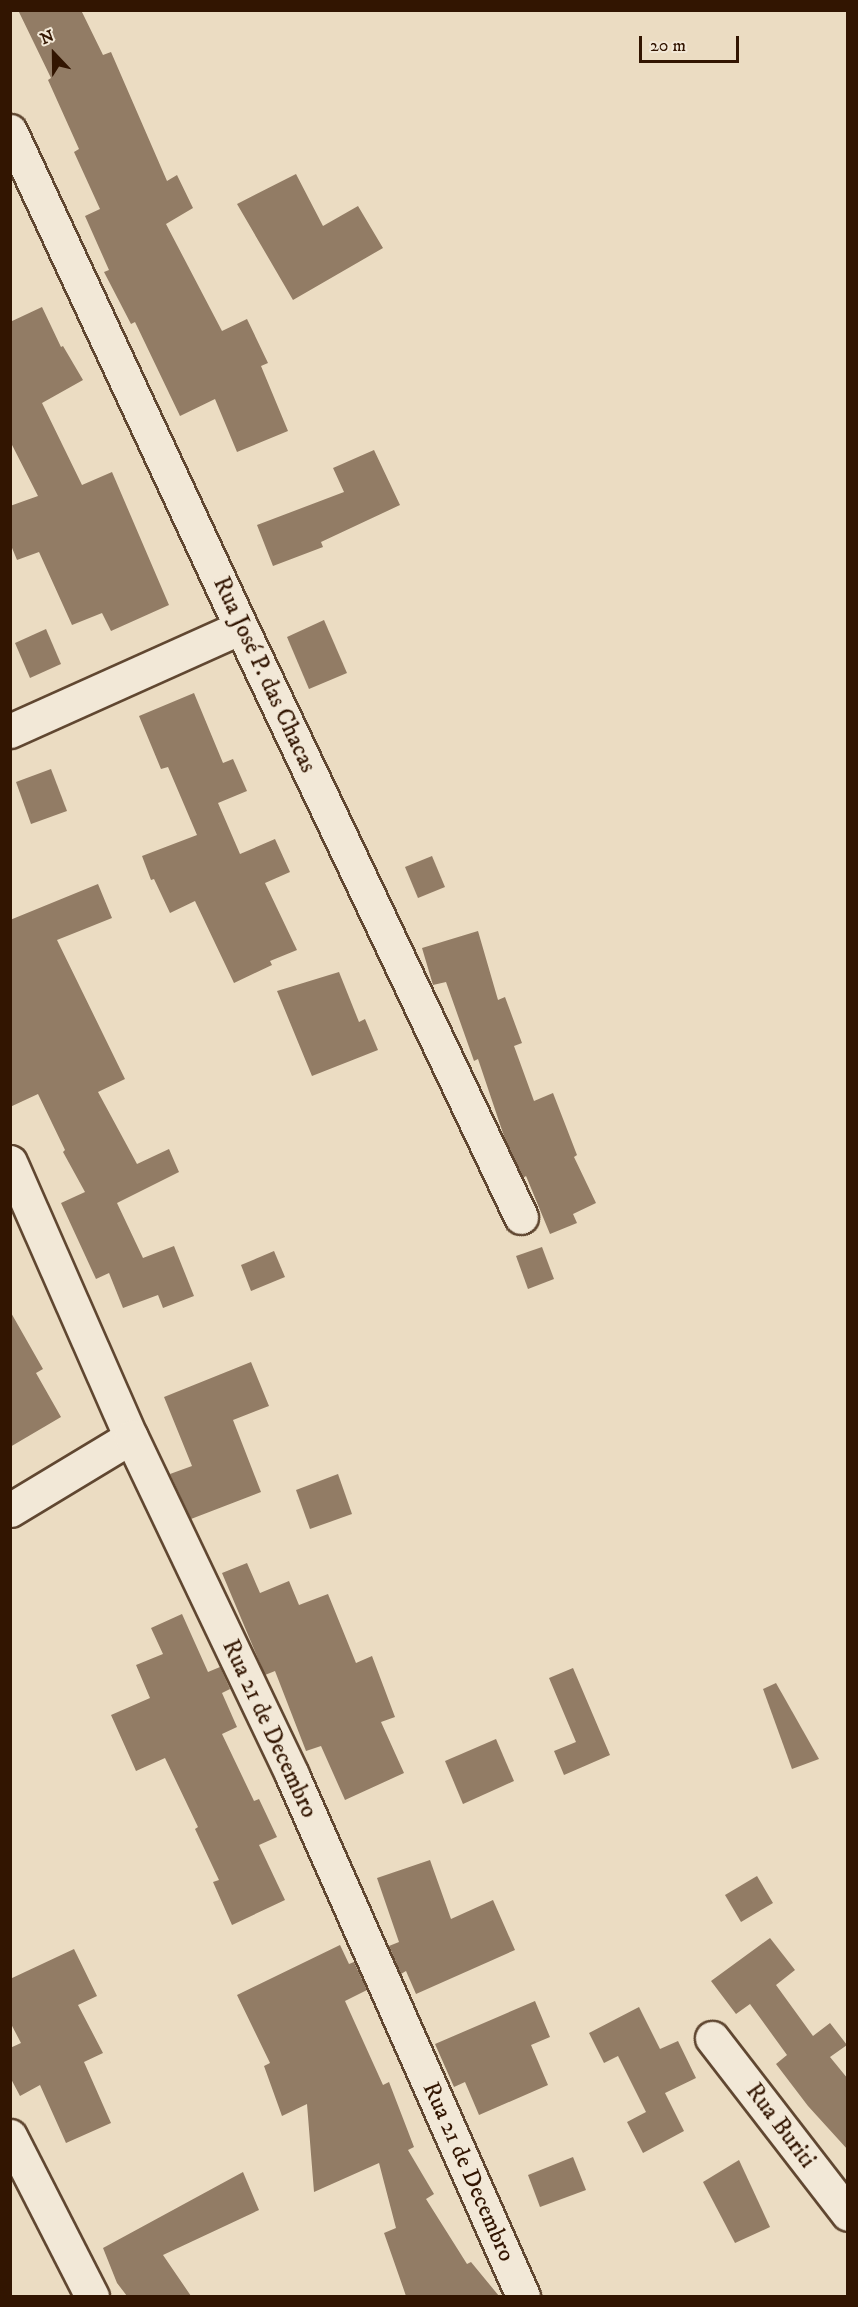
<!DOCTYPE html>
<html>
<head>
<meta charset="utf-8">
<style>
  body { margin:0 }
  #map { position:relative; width:858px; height:2307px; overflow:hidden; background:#ebdcc2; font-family:"IM FELL DW Pica",serif }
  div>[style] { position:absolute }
  .building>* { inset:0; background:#927c65 }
  .roads { filter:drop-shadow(2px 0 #604731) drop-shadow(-2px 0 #604731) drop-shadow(0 2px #604731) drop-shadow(0 -2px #604731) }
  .street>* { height:33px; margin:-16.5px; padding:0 16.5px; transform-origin:16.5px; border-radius:16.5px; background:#f2e8d7 }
  .secondary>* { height:33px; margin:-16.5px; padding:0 16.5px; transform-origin:16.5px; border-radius:16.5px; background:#f2e8d7 }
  span { translate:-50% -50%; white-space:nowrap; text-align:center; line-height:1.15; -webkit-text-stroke:4.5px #f2e8d7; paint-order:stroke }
  .street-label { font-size:24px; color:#321501 }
  .frame { position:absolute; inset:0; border:12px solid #321501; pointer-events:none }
  .north { position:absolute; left:24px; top:24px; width:60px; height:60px; -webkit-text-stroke:4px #f2e8d7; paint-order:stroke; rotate:338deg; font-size:16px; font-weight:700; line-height:24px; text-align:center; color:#321501 }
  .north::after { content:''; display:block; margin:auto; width:21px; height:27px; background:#321501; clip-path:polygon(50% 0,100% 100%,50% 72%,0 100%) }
  .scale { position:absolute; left:639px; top:36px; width:100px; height:27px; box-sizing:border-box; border:3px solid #321501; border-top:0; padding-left:8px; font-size:18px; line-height:21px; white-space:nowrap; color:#321501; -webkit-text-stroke:4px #f2e8d7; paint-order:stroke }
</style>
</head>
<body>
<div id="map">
  <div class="building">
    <i style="clip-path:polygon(18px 10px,81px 10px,103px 55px,111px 52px,167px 181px,177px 175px,193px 208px,166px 224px,222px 331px,247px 319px,268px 363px,261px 366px,288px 431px,237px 452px,215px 399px,180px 416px,135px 322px,131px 324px,104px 272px,109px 270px,85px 216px,100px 209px,74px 152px,79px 149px,48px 80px,51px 78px)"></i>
    <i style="clip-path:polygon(296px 174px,323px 226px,358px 206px,383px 248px,293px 300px,237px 204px)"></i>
    <i style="clip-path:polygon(42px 307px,61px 347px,63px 346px,83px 380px,42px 403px,82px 485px,112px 472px,169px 605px,111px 631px,102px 613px,72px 625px,39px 552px,17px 560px,10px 543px,10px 506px,38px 496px,10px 441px,10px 322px)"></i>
    <i style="clip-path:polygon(374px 450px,400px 505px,321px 542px,323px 547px,273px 566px,257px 525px,344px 492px,333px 468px)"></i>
    <i style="clip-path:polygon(324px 620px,347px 673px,309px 689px,287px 637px)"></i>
    <i style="clip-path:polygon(46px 629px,61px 664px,30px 678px,15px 643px)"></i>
    <i style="clip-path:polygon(194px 693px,223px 763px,233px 759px,247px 791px,218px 803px,240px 854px,275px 839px,290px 872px,265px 883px,297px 950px,270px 961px,272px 965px,234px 983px,195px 901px,170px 913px,154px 879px,151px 880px,142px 856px,197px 835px,168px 767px,161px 769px,139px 716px)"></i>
    <i style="clip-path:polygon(51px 769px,67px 811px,31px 824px,16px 782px)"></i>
    <i style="clip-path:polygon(432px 856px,445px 887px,418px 898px,405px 867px)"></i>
    <i style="clip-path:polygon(98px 884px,112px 918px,57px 940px,125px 1079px,98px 1092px,137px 1164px,169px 1149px,179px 1172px,117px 1203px,143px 1258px,174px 1246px,194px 1296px,163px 1308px,158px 1295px,123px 1308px,109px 1273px,96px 1279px,61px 1203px,85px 1192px,63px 1152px,65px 1150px,38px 1094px,10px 1107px,10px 920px)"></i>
    <i style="clip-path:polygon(478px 931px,498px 1000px,505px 997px,522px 1043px,514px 1046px,534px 1101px,553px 1093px,577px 1155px,574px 1157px,596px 1203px,573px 1214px,577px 1223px,550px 1234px,526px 1176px,523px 1178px,507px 1145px,478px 1059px,474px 1061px,446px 982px,433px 985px,422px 948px)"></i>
    <i style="clip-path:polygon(339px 972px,359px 1022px,365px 1019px,378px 1050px,312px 1076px,277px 991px)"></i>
    <i style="clip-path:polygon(542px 1247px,554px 1279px,528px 1289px,516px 1256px)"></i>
    <i style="clip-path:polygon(274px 1251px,285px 1277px,251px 1291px,241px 1265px)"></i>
    <i style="clip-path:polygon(10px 1311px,43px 1369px,36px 1373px,61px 1417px,10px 1447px)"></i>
    <i style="clip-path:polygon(251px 1362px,269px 1406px,233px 1420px,261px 1492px,191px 1519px,170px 1474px,192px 1466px,164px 1397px)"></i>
    <i style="clip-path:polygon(338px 1474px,352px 1514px,310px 1529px,296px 1490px)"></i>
    <i style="clip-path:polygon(247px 1563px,260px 1593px,289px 1581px,299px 1605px,328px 1594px,356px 1663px,372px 1656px,395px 1717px,381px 1722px,404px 1773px,345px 1800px,321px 1746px,306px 1751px,275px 1671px,265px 1675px,222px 1573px)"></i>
    <i style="clip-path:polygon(182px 1614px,208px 1672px,220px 1667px,230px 1689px,222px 1693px,237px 1727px,222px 1734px,254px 1801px,259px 1799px,277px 1837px,259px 1845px,285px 1900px,232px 1925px,213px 1882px,219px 1880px,195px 1829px,198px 1827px,165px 1758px,136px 1771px,111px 1715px,150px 1698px,136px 1665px,163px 1654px,151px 1628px)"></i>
    <i style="clip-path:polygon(573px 1668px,610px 1755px,564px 1775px,554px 1751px,576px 1742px,549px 1678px)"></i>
    <i style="clip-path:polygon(776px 1683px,819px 1759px,792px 1769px,763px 1689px)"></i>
    <i style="clip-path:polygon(496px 1739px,514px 1781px,463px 1804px,445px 1761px)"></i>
    <i style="clip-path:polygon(430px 1860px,451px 1919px,493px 1900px,515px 1950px,416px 1994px,406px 1971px,401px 1974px,389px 1946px,399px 1942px,377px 1878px)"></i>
    <i style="clip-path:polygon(757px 1876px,773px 1903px,741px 1922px,725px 1895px)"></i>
    <i style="clip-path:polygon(770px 1938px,795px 1970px,776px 1985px,813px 2036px,830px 2023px,847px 2045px,830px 2057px,848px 2079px,848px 2150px,808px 2106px,776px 2064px,787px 2055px,750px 2004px,736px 2014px,711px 1981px)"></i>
    <i style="clip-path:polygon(340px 1945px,349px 1964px,354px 1962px,367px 1990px,345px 2001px,383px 2085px,389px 2082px,414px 2147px,408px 2150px,434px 2194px,426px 2199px,467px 2264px,471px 2262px,499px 2296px,406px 2296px,384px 2233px,396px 2228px,379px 2163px,314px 2192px,307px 2104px,282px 2116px,264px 2066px,270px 2063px,237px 1995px)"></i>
    <i style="clip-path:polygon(74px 1949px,97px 1996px,78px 2005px,103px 2053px,84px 2062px,111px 2123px,66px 2143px,40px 2085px,20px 2096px,10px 2077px,10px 2048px,21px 2043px,10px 2022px,10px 1979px)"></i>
    <i style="clip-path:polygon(535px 2001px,550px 2037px,531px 2045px,548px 2085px,479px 2115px,465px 2082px,454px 2087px,435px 2044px)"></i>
    <i style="clip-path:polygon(639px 2007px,660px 2049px,678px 2041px,696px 2078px,665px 2093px,684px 2131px,643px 2153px,627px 2122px,646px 2112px,618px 2056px,604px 2063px,589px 2033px)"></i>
    <i style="clip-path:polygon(573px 2157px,586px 2190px,540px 2207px,528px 2175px)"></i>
    <i style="clip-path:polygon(739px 2160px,770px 2227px,735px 2243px,703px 2182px)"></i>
    <i style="clip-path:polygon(243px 2172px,259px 2210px,163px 2255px,191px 2296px,127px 2296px,117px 2283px,103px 2248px)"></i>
  </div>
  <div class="roads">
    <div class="street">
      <i style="left:10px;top:131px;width:547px;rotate:65.03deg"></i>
      <i style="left:241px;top:627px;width:653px;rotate:64.61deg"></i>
      <i style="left:10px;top:731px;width:253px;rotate:-24.2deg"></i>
      <i style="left:10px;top:1510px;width:141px;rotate:-31.1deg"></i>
      <i style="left:712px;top:2038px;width:222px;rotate:52.3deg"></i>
      <i style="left:10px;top:2136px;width:180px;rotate:62.9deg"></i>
    </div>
    <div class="secondary">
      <i style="left:10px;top:1162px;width:300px;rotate:66.3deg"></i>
      <i style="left:131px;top:1437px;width:374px;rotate:64.5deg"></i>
      <i style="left:292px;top:1775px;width:570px;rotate:66.09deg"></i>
    </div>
  </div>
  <div class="street-label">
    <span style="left:264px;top:675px;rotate:65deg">Rua José P. das Chacas</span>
    <span style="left:269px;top:1729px;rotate:65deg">Rua 21 de Decembro</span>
    <span style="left:780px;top:2126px;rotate:53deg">Rua Buriti</span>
    <span style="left:468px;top:2172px;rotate:66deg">Rua 21 de Decembro</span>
  </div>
  <div class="frame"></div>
  <div class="north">N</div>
  <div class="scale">20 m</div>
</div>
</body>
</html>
